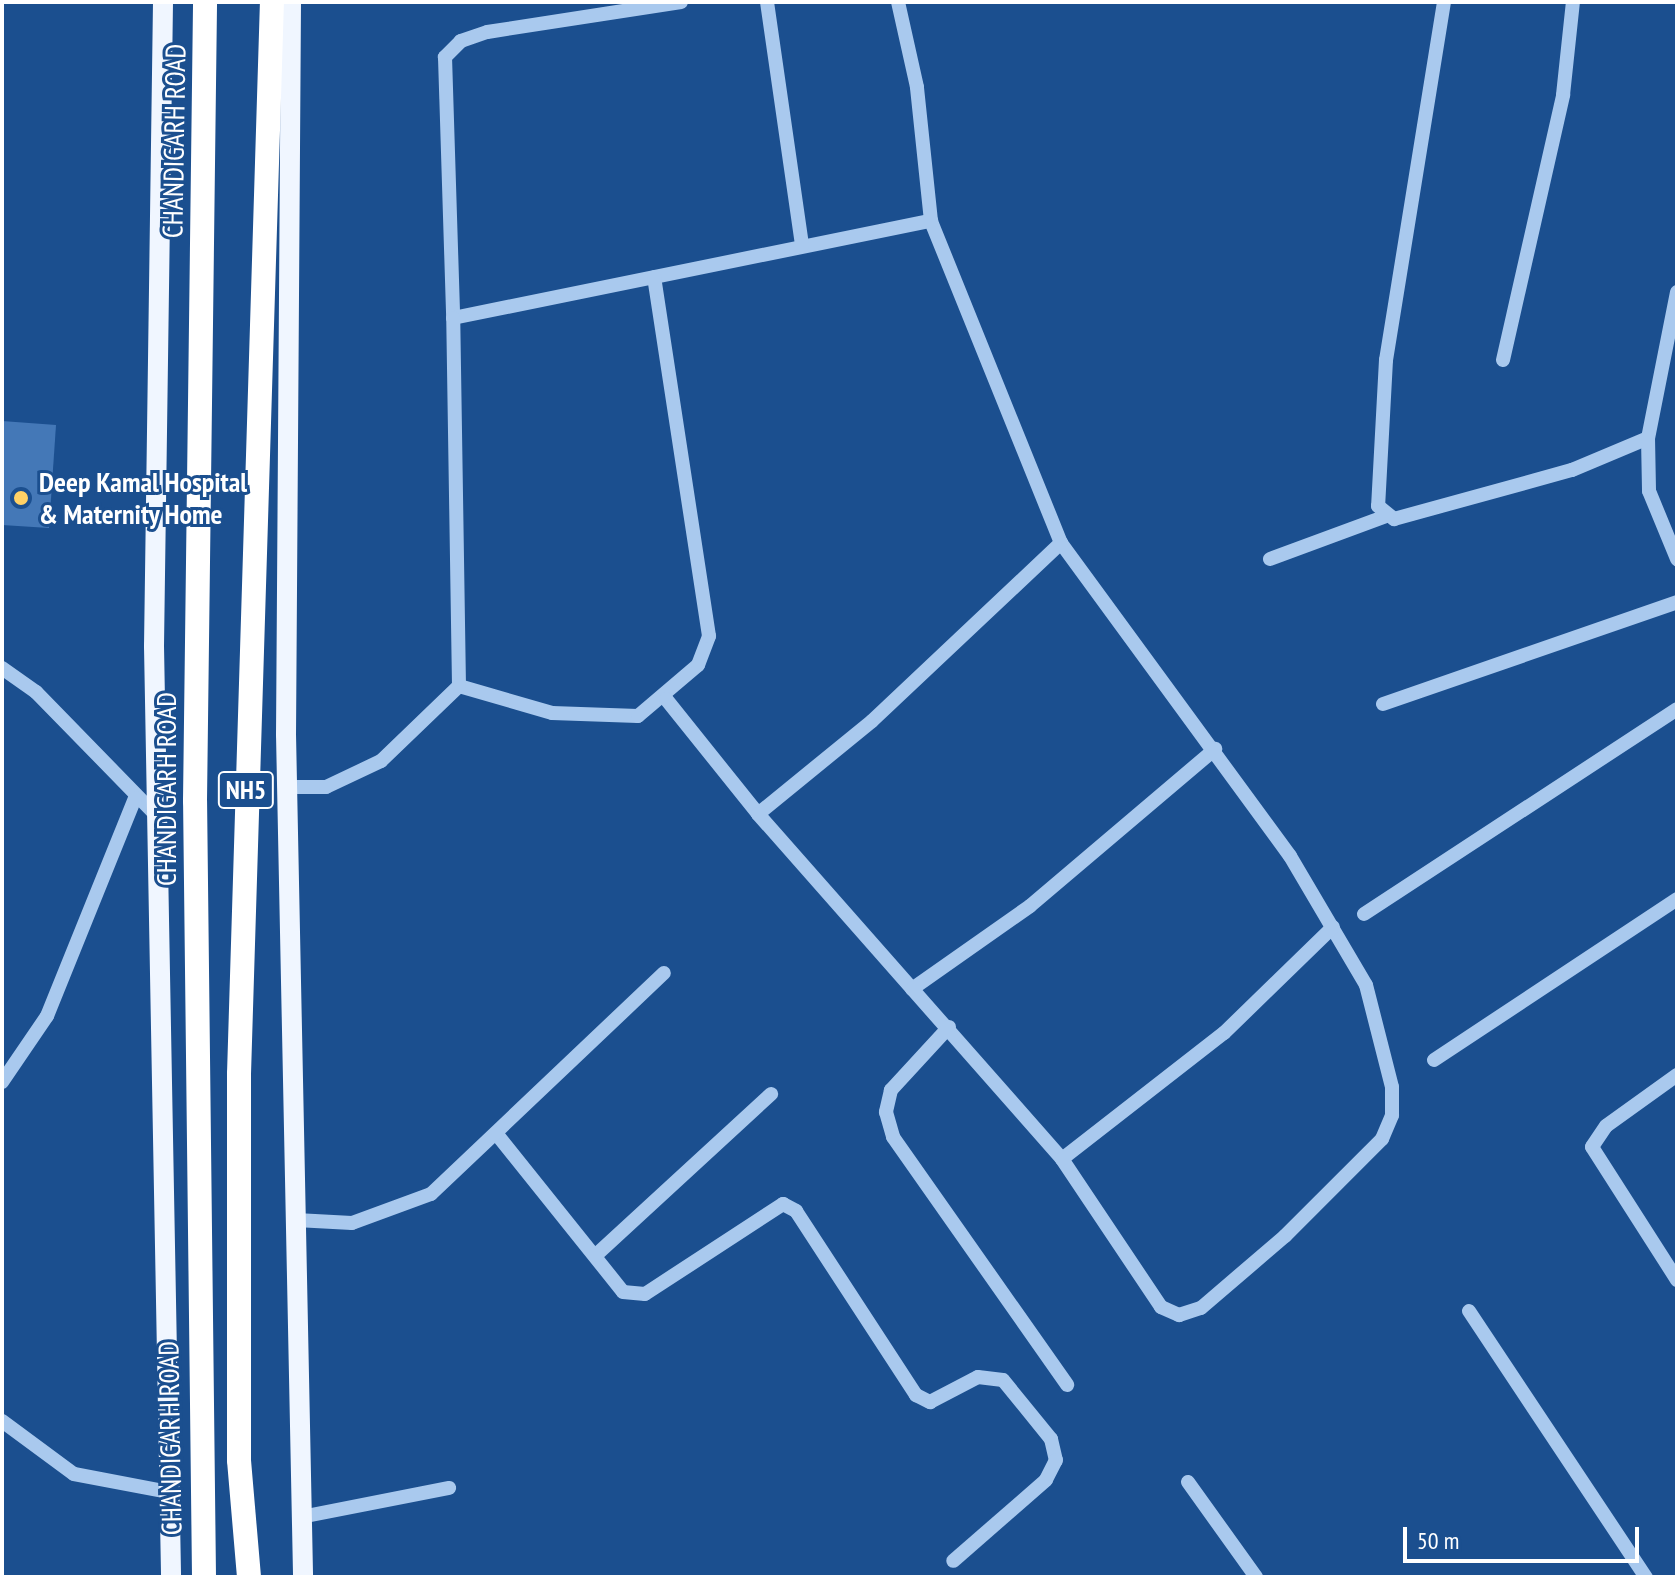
<!DOCTYPE html>
<html>
<head>
<meta charset="utf-8">
<style>
  body { margin:0 }
  #map { position:relative; width:1679px; height:1579px; overflow:hidden; background:#1b4f8f; font-family:"PT Sans Narrow",sans-serif }
  div>[style] { position:absolute }
  .building>* { inset:0; background:#4478b7 }
  .minor>* { height:14px; margin:-7px; padding:0 7px; transform-origin:7px; border-radius:7px; background:#a9c9ee }
  .major>* { height:20px; margin:-10px; padding:0 10px; transform-origin:10px; border-radius:10px; background:#f0f6ff }
  .highway>* { height:24px; margin:-12px; padding:0 12px; transform-origin:12px; border-radius:12px; background:#fff }
  .dots>* { width:22px; height:22px; translate:-50% -50%; box-sizing:border-box; border:4px solid #1b4f8f; border-radius:50% }
  span { translate:-50% -50%; white-space:nowrap; text-align:center; line-height:1.15; -webkit-text-stroke:6px #1b4f8f; paint-order:stroke }
  .shield-label span { padding:2px 6px; background:#1b4f8f; border:2px solid; border-radius:6px; -webkit-text-stroke-width:0 }
  .shield-label { font-size:26px; color:#fff; font-weight:700 }
  .street-label { font-size:28px; color:#fff }
  .poi-label { font-size:28px; color:#fff; font-weight:700 }
  .left { translate:0 -50%; text-align:left }
  .frame { position:absolute; inset:0; border:4px solid #fff; pointer-events:none }
  .scale { position:absolute; left:1403px; top:1527px; width:236px; height:36px; box-sizing:border-box; border:4px solid #fff; border-top:0; padding-left:10px; font-size:24px; line-height:28px; white-space:nowrap; color:#fff; -webkit-text-stroke:6px #1b4f8f; paint-order:stroke }
</style>
</head>
<body>
<div id="map">
  <div class="building">
    <i style="clip-path:polygon(2px 421px,56px 425px,49px 528px,2px 525px)"></i>
  </div>
  <div class="minor">
    <i style="left:681px;top:2px;width:196px;rotate:171.2deg"></i>
    <i style="left:487px;top:32px;width:28px;rotate:161deg"></i>
    <i style="left:461px;top:41px;width:23px;rotate:135deg"></i>
    <i style="left:445px;top:57px;width:261px;rotate:88.2deg"></i>
    <i style="left:453px;top:318px;width:488px;rotate:-11.5deg"></i>
    <i style="left:767px;top:2px;width:246px;rotate:81.8deg"></i>
    <i style="left:1444px;top:2px;width:363px;rotate:99.2deg"></i>
    <i style="left:1386px;top:360px;width:146px;rotate:93.1deg"></i>
    <i style="left:1378px;top:506px;width:21px;rotate:39deg"></i>
    <i style="left:1394px;top:519px;width:185px;rotate:-15.4deg"></i>
    <i style="left:1572px;top:470px;width:82px;rotate:-22.8deg"></i>
    <i style="left:1677px;top:292px;width:149px;rotate:101.2deg"></i>
    <i style="left:1648px;top:438px;width:53px;rotate:88.9deg"></i>
    <i style="left:1649px;top:491px;width:74px;rotate:67.6deg"></i>
    <i style="left:1503px;top:360px;width:272px;rotate:-77.2deg"></i>
    <i style="left:1563px;top:95px;width:94px;rotate:-83.9deg"></i>
    <i style="left:1270px;top:559px;width:124px;rotate:-20.3deg"></i>
    <i style="left:2px;top:668px;width:42px;rotate:35.2deg"></i>
    <i style="left:36px;top:692px;width:173px;rotate:45.7deg"></i>
    <i style="left:459px;top:686px;width:97px;rotate:16.2deg"></i>
    <i style="left:552px;top:713px;width:86px;rotate:2deg"></i>
    <i style="left:638px;top:716px;width:79px;rotate:-40.4deg"></i>
    <i style="left:698px;top:665px;width:31px;rotate:-69deg"></i>
    <i style="left:709px;top:636px;width:363px;rotate:-98.7deg"></i>
    <i style="left:666px;top:699px;width:147px;rotate:51.3deg"></i>
    <i style="left:758px;top:814px;width:147px;rotate:-39.2deg"></i>
    <i style="left:872px;top:721px;width:260px;rotate:-43.3deg"></i>
    <i style="left:1061px;top:543px;width:347px;rotate:-112deg"></i>
    <i style="left:931px;top:221px;width:135px;rotate:-96deg"></i>
    <i style="left:917px;top:87px;width:87px;rotate:-102.6deg"></i>
    <i style="left:1383px;top:704px;width:311px;rotate:-19.1deg"></i>
    <i style="left:287px;top:787px;width:39px"></i>
    <i style="left:326px;top:787px;width:61px;rotate:-25.3deg"></i>
    <i style="left:381px;top:761px;width:108px;rotate:-43.9deg"></i>
    <i style="left:459px;top:686px;width:368px;rotate:-90.9deg"></i>
    <i style="left:758px;top:814px;width:460px;rotate:48.6deg"></i>
    <i style="left:1062px;top:1159px;width:178px;rotate:56.2deg"></i>
    <i style="left:1161px;top:1307px;width:20px;rotate:24deg"></i>
    <i style="left:1179px;top:1315px;width:23px;rotate:-18deg"></i>
    <i style="left:1201px;top:1308px;width:111px;rotate:-40.6deg"></i>
    <i style="left:1285px;top:1236px;width:137px;rotate:-45deg"></i>
    <i style="left:1382px;top:1139px;width:26px;rotate:-67deg"></i>
    <i style="left:1392px;top:1115px;width:28px;rotate:-90deg"></i>
    <i style="left:1392px;top:1087px;width:105px;rotate:-104.3deg"></i>
    <i style="left:1366px;top:985px;width:150px;rotate:-120.5deg"></i>
    <i style="left:1290px;top:856px;width:388px;rotate:-126.2deg"></i>
    <i style="left:1364px;top:914px;width:374px;rotate:-33.2deg"></i>
    <i style="left:912px;top:989px;width:144px;rotate:-35.1deg"></i>
    <i style="left:1030px;top:906px;width:243px;rotate:-40.3deg"></i>
    <i style="left:949px;top:1027px;width:86px;rotate:132.6deg"></i>
    <i style="left:891px;top:1090px;width:23px;rotate:103deg"></i>
    <i style="left:886px;top:1112px;width:26px;rotate:74deg"></i>
    <i style="left:893px;top:1137px;width:303px;rotate:54.9deg"></i>
    <i style="left:1434px;top:1060px;width:291px;rotate:-33.5deg"></i>
    <i style="left:1677px;top:1075px;width:87px;rotate:144.3deg"></i>
    <i style="left:1606px;top:1126px;width:25px;rotate:124deg"></i>
    <i style="left:1592px;top:1147px;width:158px;rotate:57.4deg"></i>
    <i style="left:2px;top:1082px;width:80px;rotate:-55.7deg"></i>
    <i style="left:47px;top:1016px;width:235px;rotate:-68deg"></i>
    <i style="left:499px;top:1137px;width:198px;rotate:51.3deg"></i>
    <i style="left:623px;top:1292px;width:22px;rotate:5deg"></i>
    <i style="left:645px;top:1294px;width:165px;rotate:-33.1deg"></i>
    <i style="left:783px;top:1204px;width:15px;rotate:28deg"></i>
    <i style="left:796px;top:1211px;width:220px;rotate:56.9deg"></i>
    <i style="left:916px;top:1395px;width:16px;rotate:27deg"></i>
    <i style="left:930px;top:1402px;width:54px;rotate:-27.5deg"></i>
    <i style="left:978px;top:1377px;width:25px;rotate:7deg"></i>
    <i style="left:1003px;top:1380px;width:76px;rotate:50.9deg"></i>
    <i style="left:1051px;top:1439px;width:22px;rotate:77deg"></i>
    <i style="left:1056px;top:1460px;width:22px;rotate:117deg"></i>
    <i style="left:1046px;top:1480px;width:123px;rotate:138.9deg"></i>
    <i style="left:1062px;top:1159px;width:205px;rotate:-37.9deg"></i>
    <i style="left:1224px;top:1033px;width:152px;rotate:-44.2deg"></i>
    <i style="left:296px;top:1220px;width:56px;rotate:3.1deg"></i>
    <i style="left:352px;top:1223px;width:84px;rotate:-20.2deg"></i>
    <i style="left:431px;top:1194px;width:321px;rotate:-43.5deg"></i>
    <i style="left:596px;top:1255px;width:238px;rotate:-42.6deg"></i>
    <i style="left:1469px;top:1311px;width:320px;rotate:56.4deg"></i>
    <i style="left:2px;top:1421px;width:89px;rotate:36.4deg"></i>
    <i style="left:74px;top:1474px;width:97px;rotate:10.7deg"></i>
    <i style="left:1188px;top:1482px;width:117px;rotate:54.4deg"></i>
    <i style="left:301px;top:1517px;width:151px;rotate:-11.1deg"></i>
  </div>
  <div class="major">
    <i style="left:163px;top:2px;width:644px;rotate:90.8deg"></i>
    <i style="left:154px;top:646px;width:931px;rotate:88.95deg"></i>
    <i style="left:291px;top:2px;width:732px;rotate:90.39deg"></i>
    <i style="left:286px;top:734px;width:843px;rotate:88.84deg"></i>
  </div>
  <div class="highway">
    <i style="left:204px;top:1577px;width:776px;rotate:-90.66deg"></i>
    <i style="left:195px;top:801px;width:799px;rotate:-89.28deg"></i>
    <i style="left:249px;top:1577px;width:117px;rotate:-94.9deg"></i>
    <i style="left:239px;top:1460px;width:386px;rotate:-90deg"></i>
    <i style="left:239px;top:1074px;width:1073px;rotate:-88.24deg"></i>
  </div>
  <div class="dots">
    <i style="left:21px;top:498px;background:#ffd166"></i>
  </div>
  <div class="shield-label">
    <span style="left:246px;top:790px">NH5</span>
  </div>
  <div class="street-label">
    <span style="left:174px;top:141px;rotate:-89deg">CHANDIGARH ROAD</span>
    <span style="left:166px;top:789px;rotate:-90deg">CHANDIGARH ROAD</span>
    <span style="left:170px;top:1438px;rotate:-91deg">CHANDIGARH ROAD</span>
  </div>
  <div class="poi-label">
    <span class="left" style="left:39px;top:498px">Deep Kamal Hospital<br>&amp; Maternity Home</span>
  </div>
  <div class="frame"></div>
  <div class="scale">50 m</div>
</div>
</body>
</html>
